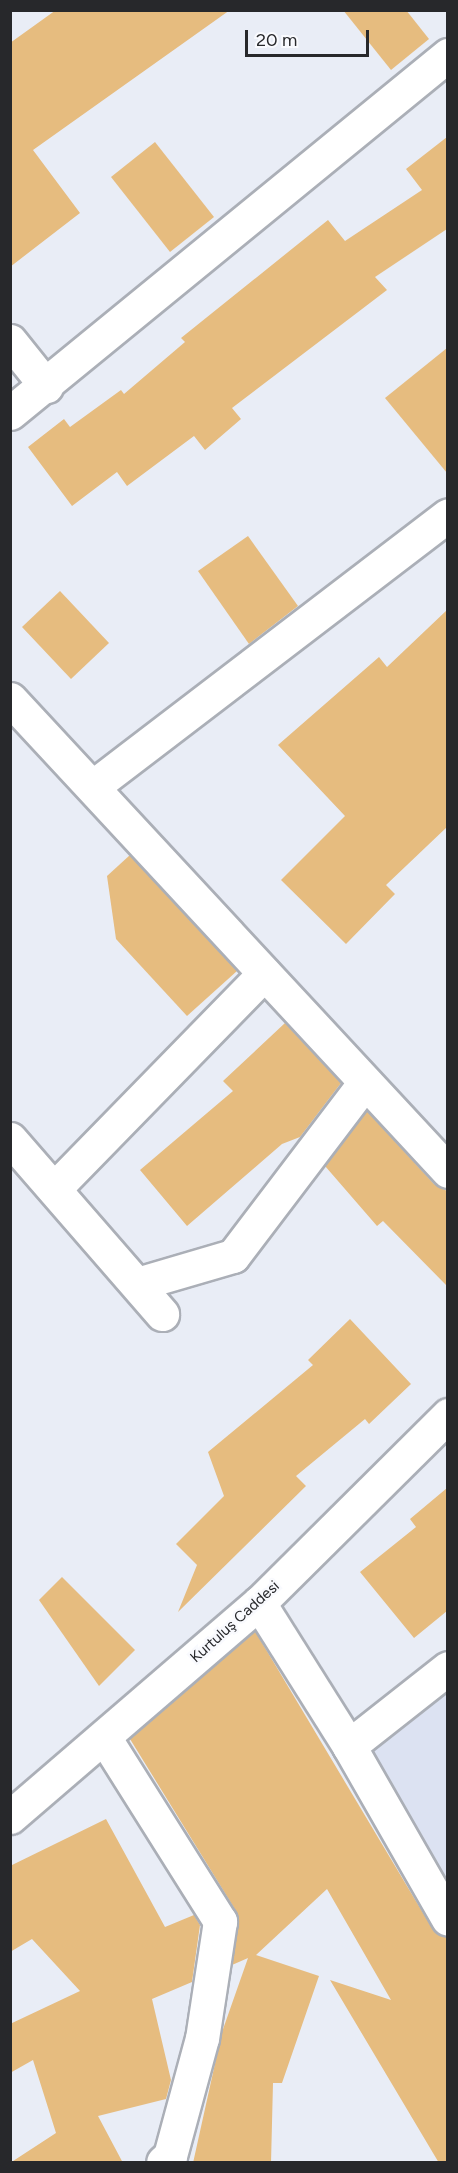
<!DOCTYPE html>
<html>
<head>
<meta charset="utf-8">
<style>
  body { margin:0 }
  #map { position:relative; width:458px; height:2173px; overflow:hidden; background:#e9edf6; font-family:Figtree,sans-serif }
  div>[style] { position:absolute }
  .built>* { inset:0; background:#dce2f2 }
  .building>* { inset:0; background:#e6bc7f }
  .roads { filter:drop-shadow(2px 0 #abafb7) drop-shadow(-2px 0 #abafb7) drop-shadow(0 2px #abafb7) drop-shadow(0 -2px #abafb7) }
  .street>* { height:33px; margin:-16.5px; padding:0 16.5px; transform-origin:16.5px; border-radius:16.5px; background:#fff }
  .secondary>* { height:33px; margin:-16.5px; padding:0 16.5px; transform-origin:16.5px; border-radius:16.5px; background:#fff }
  span { translate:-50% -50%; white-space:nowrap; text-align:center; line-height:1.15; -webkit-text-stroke:5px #f9fafe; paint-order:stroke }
  .street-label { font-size:15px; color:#27282b }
  .frame { position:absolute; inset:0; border:12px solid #27282b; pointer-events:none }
  .scale { position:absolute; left:245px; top:30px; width:124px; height:27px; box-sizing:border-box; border:3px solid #27282b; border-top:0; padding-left:8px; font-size:18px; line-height:21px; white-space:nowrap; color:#27282b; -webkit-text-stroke:4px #f9fafe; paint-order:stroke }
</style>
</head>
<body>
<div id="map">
  <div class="built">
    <i style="clip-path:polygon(447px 1680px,447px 1896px,362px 1748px)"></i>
  </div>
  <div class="building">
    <i style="clip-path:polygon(56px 10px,230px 10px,33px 150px,80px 213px,10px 267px,10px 43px)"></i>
    <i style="clip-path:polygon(343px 10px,406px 10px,429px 39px,391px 70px)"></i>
    <i style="clip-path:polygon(447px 137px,447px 229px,375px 277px,387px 290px,232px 408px,241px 419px,205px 450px,194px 436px,127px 486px,117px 472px,72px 506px,28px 447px,64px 419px,70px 427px,121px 390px,124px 394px,185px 342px,181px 338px,328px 220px,345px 241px,422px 190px,406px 169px)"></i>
    <i style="clip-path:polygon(155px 142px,214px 217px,170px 252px,111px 177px)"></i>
    <i style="clip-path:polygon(447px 348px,447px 473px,385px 398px)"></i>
    <i style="clip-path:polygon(248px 536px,298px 606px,249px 644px,198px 571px)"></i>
    <i style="clip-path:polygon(60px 591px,109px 643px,71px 679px,22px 627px)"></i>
    <i style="clip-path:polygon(447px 610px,447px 827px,386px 885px,395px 894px,346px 944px,281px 880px,345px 816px,278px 745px,379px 657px,387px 667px)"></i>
    <i style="clip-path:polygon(130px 855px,237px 971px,187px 1016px,116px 939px,107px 876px)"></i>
    <i style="clip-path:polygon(285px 1023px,341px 1083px,300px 1137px,282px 1144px,187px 1226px,140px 1170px,233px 1091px,223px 1081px)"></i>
    <i style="clip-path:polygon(367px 1111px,434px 1184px,447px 1191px,447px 1286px,383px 1221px,377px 1226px,325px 1166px)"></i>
    <i style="clip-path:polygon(350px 1319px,411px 1384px,369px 1424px,365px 1419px,296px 1476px,306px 1486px,178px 1612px,197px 1565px,176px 1544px,224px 1496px,208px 1452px,313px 1365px,308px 1360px)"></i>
    <i style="clip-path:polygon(447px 1488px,447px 1611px,414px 1638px,360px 1572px,416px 1527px,410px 1519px)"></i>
    <i style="clip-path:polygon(62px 1577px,135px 1650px,99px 1686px,39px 1600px)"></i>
    <i style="clip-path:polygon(255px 1631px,432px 1928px,447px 1938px,447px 2163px,439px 2163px,330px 1980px,391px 2000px,327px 1889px,256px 1955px,319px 1976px,282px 2083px,273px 2083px,271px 2163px,193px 2163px,222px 2032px,248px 1958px,232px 1965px,236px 1911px,130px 1739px)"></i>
    <i style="clip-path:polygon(106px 1819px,165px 1927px,194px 1915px,200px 1925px,192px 1982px,152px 1999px,171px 2080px,166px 2099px,98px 2116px,123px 2163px,10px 2163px,56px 2133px,33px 2060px,10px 2073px,10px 2024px,80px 1991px,32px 1939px,10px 1952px,10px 1866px)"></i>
  </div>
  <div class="roads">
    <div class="street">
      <i style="left:10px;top:341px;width:58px;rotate:51.3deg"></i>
      <i style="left:10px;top:413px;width:566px;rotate:-39.26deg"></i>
      <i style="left:10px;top:699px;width:644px;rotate:47.14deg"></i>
      <i style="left:95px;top:785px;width:444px;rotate:-37.4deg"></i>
      <i style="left:10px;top:1139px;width:232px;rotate:49deg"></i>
      <i style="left:54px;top:1189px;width:301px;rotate:-45.7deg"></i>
      <i style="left:137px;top:1284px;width:100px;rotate:-16.3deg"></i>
      <i style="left:233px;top:1256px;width:218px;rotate:-52.8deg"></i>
      <i style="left:259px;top:1603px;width:169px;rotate:57.8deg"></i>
      <i style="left:349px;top:1746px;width:199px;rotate:60.2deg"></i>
      <i style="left:104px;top:1737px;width:218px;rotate:57.8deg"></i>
      <i style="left:220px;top:1921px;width:118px;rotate:98.7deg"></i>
      <i style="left:202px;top:2038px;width:122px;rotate:105.2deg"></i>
      <i style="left:170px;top:2156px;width:9px;rotate:139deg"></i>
      <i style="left:349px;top:1746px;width:126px;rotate:-38.2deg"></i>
    </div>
    <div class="secondary">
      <i style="left:10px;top:1817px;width:328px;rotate:-40.7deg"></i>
      <i style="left:259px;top:1603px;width:267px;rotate:-44.8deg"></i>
    </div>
  </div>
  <div class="street-label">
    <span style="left:235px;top:1622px;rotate:-42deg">Kurtuluş Caddesi</span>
  </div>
  <div class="frame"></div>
  <div class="scale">20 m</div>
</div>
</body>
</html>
